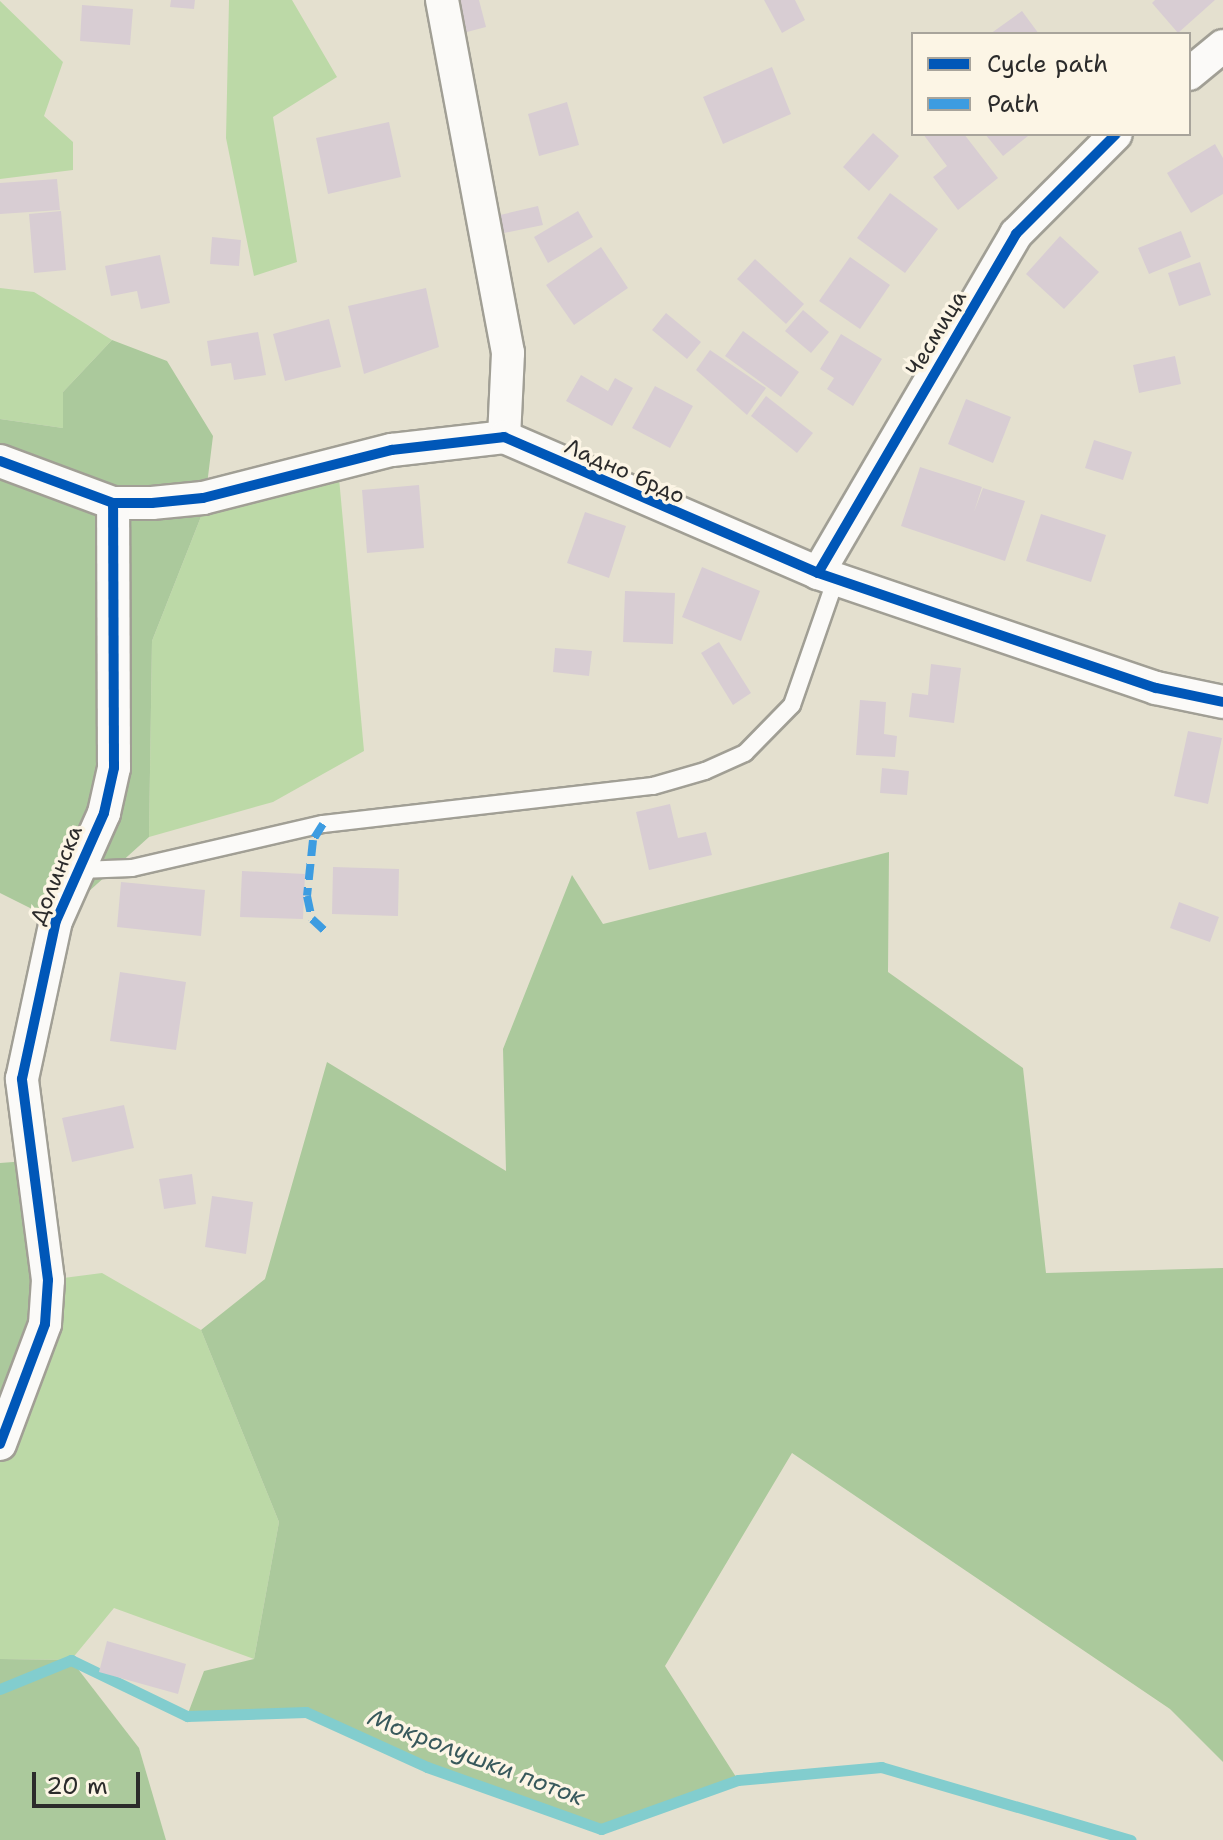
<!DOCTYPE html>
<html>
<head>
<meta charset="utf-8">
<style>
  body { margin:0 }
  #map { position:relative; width:1223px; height:1840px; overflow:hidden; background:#e4e0cf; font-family:"Shantell Sans",sans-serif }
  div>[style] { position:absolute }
  .green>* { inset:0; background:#bcd9a7 }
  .forest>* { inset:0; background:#abc99c }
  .stream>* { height:11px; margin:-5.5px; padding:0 5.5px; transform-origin:5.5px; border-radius:5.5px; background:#82cdce }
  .building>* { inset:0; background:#d8cdd3 }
  .roads { filter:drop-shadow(2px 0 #a19f95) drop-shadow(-2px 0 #a19f95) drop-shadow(0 2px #a19f95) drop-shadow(0 -2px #a19f95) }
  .service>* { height:16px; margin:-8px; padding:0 8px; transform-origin:8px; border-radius:8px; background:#fbfaf8 }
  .minor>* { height:32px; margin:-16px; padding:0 16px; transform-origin:16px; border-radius:16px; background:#fbfaf8 }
  .quiet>* { height:8px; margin-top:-4px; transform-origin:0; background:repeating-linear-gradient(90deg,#3d9ce1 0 16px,transparent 0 24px) }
  .cycleway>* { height:10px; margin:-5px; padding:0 5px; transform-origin:5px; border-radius:5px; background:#0057b8 }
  span { translate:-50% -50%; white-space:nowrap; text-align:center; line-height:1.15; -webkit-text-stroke:7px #fcf5e5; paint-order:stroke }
  .street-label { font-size:22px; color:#2b2b2b }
  .water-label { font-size:24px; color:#38595c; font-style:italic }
  .legend { position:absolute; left:911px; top:32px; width:280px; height:104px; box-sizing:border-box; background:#fcf5e5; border:2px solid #a8a49b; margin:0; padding:10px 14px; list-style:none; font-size:24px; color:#2b2b2b }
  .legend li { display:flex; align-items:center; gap:16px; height:40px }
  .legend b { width:40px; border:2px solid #a8a49b }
  .scale { position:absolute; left:32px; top:1772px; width:108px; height:36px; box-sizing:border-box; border:4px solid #2b2b2b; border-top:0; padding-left:10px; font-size:24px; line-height:28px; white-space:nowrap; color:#2b2b2b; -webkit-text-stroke:6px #fcf5e5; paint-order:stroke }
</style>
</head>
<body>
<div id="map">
  <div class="green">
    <i style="clip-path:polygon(229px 0,292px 0,337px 77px,273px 117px,297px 262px,254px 276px,226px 138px)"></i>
    <i style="clip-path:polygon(0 1px,63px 62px,44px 116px,73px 142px,73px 170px,0 179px)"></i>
    <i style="clip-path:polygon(0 288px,34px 292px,112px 340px,63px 392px,63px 428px,0 419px)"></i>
    <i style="clip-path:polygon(339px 478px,364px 751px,273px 802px,149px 837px,152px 641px,204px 509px)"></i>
    <i style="clip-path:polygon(102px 1273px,201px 1330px,279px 1522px,254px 1659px,114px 1608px,71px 1660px,0 1659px,0 1444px,48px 1280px)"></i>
  </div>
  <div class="forest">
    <i style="clip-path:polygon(112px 340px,167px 361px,213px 436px,204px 509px,152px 641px,149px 837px,56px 921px,0 893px,0 419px,63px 428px,63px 392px)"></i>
    <i style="clip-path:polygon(889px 852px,888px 972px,1023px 1068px,1046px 1273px,1223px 1268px,1223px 1762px,1170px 1709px,792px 1453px,665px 1666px,738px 1780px,601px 1829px,395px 1756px,306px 1712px,187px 1716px,204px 1671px,254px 1659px,279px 1522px,201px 1330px,265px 1279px,327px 1062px,506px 1171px,503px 1049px,572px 875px,603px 924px)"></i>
    <i style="clip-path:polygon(27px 1161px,48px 1280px,0 1455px,0 1163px)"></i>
    <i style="clip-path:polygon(0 1659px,71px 1660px,139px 1748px,166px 1840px,0 1840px)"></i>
  </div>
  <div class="stream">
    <i style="left:0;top:1689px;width:77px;rotate:-22.2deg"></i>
    <i style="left:71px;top:1660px;width:129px;rotate:25.8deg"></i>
    <i style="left:187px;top:1716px;width:119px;rotate:-1.9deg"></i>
    <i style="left:306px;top:1712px;width:133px;rotate:24.4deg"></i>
    <i style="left:427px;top:1767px;width:185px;rotate:19.6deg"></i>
    <i style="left:601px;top:1829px;width:145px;rotate:-19.7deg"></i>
    <i style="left:738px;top:1780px;width:144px;rotate:-5.2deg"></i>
    <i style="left:881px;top:1767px;width:260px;rotate:16.3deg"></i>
  </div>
  <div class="building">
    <i style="clip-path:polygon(171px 0,195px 0,194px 9px,170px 7px)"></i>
    <i style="clip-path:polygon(455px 0,479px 0,486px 27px,463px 33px)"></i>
    <i style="clip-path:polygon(764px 0,795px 0,805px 20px,782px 33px)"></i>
    <i style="clip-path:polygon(1215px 0,1178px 33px,1152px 3px,1155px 0)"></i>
    <i style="clip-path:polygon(82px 5px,133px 9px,130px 45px,80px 41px)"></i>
    <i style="clip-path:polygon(1022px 11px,1039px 34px,990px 34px)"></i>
    <i style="clip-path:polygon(772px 67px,791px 114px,723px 144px,703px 97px)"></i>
    <i style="clip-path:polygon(567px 102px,579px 145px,539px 156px,528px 114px)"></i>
    <i style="clip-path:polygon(389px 122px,401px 177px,328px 194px,316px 138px)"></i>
    <i style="clip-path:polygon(873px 133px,899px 156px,869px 191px,843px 167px)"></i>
    <i style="clip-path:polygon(923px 134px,964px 134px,998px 178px,958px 210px,933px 177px,947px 166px)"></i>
    <i style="clip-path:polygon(985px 134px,1027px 134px,1028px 136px,1003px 156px)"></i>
    <i style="clip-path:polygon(1215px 144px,1223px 158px,1223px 194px,1191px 213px,1167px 173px)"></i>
    <i style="clip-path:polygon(57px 179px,60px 210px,0 214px,0 183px)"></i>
    <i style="clip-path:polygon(890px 193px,938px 229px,905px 273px,857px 238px)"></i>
    <i style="clip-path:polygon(538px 206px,543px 225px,504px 233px,500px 215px)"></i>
    <i style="clip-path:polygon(61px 211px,66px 270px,34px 273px,29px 214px)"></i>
    <i style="clip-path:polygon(578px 211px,593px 237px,548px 263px,534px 237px)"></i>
    <i style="clip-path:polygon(1181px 231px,1191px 257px,1149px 274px,1138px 248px)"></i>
    <i style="clip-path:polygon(1060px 236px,1099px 272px,1064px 309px,1026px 274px)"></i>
    <i style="clip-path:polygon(212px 237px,241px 240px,239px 266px,210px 264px)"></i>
    <i style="clip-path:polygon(601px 247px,628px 288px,574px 325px,546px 285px)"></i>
    <i style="clip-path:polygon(160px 255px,170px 303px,141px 309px,137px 291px,111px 296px,105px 266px)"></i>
    <i style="clip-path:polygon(850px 257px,890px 285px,860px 329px,819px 301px)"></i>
    <i style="clip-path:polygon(755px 259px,804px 304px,786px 324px,737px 279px)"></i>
    <i style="clip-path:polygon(1200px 262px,1211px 295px,1179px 306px,1168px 273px)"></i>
    <i style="clip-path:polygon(426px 288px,439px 347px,364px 374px,348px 306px)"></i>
    <i style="clip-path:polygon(803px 310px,829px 332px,811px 353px,785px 331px)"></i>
    <i style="clip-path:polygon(666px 313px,701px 342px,687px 359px,652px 330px)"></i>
    <i style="clip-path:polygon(329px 319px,341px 367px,285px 381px,273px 334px)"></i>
    <i style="clip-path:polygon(743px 331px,799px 372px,781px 397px,725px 356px)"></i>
    <i style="clip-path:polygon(258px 332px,266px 375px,234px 380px,231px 363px,211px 366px,207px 341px)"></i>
    <i style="clip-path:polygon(841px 334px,882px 359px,853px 406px,827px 389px,834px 378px,820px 369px)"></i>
    <i style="clip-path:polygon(710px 350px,766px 388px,747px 415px,696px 370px)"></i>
    <i style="clip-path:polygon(1175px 356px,1181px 384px,1139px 393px,1133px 365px)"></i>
    <i style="clip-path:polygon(581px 375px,608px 391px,615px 378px,633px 388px,612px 426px,566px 401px)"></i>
    <i style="clip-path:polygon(655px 386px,693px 406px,670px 448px,632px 428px)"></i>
    <i style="clip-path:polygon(766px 396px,813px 433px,797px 453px,751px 416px)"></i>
    <i style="clip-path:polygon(966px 399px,1011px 417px,993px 463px,948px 444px)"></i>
    <i style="clip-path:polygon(1094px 440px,1132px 452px,1123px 480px,1085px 468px)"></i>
    <i style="clip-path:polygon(920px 467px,982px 487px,974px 512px,983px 488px,1025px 501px,1005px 561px,901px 526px)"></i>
    <i style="clip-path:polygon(419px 485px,424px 548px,367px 553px,362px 490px)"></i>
    <i style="clip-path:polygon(585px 512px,626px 526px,609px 578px,567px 563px)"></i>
    <i style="clip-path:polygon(1041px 514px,1106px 535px,1091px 582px,1026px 561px)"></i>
    <i style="clip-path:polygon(702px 567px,760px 591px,741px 641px,682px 617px)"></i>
    <i style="clip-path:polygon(625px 591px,675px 593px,673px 644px,623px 642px)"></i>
    <i style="clip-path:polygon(719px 642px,751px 693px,733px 705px,701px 653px)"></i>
    <i style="clip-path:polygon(555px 648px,592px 651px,589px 676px,553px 672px)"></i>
    <i style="clip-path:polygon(931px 664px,961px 668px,954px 723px,909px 717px,912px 693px,928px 695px)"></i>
    <i style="clip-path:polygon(860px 700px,886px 702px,884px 734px,897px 736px,895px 757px,856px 755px)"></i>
    <i style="clip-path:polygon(1188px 731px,1222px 738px,1208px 804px,1174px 796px)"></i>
    <i style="clip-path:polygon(882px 768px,909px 771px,907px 795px,880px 793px)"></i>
    <i style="clip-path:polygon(670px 804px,678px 838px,706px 832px,712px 855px,649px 870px,636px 812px)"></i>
    <i style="clip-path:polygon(333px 867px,399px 869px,398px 916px,332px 914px)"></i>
    <i style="clip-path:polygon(242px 871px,305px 874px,303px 919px,240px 917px)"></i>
    <i style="clip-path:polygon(121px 882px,205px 890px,201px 936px,117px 927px)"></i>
    <i style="clip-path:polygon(1179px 902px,1219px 917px,1210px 942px,1170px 928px)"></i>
    <i style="clip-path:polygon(120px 972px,186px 982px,176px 1050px,110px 1041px)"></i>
    <i style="clip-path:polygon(124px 1105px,134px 1148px,72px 1162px,62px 1118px)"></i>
    <i style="clip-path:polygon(192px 1174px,196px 1204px,164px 1209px,159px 1179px)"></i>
    <i style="clip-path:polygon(212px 1196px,253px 1202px,246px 1254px,205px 1247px)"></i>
    <i style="clip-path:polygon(107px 1641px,186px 1664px,178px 1694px,99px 1672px)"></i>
  </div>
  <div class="roads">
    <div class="service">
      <i style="left:80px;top:870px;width:52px;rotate:-2.2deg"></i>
      <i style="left:132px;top:868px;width:196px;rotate:-13deg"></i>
      <i style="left:323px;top:824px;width:332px;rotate:-6.6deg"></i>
      <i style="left:653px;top:786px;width:54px;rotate:-16.1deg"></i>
      <i style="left:705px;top:771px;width:44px;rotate:-24.2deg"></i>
      <i style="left:745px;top:753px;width:67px;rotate:-45.6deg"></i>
      <i style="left:792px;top:705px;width:133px;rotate:-70.8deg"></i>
    </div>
    <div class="minor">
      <i style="left:442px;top:0;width:359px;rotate:79.4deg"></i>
      <i style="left:508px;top:353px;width:84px;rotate:92.7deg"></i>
      <i style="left:1189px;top:74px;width:44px;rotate:-39.5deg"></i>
      <i style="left:0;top:461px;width:121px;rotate:20.4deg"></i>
      <i style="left:113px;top:503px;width:39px"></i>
      <i style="left:152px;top:503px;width:51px;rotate:-5.6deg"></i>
      <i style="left:203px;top:498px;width:195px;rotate:-14.3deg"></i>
      <i style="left:392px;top:450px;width:113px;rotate:-6.6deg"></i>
      <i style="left:504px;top:437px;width:342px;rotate:23.4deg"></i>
      <i style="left:818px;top:573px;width:357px;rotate:18.8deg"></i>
      <i style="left:1156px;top:688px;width:68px;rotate:11.8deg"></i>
      <i style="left:818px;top:573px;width:393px;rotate:-59.7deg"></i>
      <i style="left:1016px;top:234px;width:141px;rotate:-45deg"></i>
      <i style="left:0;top:1444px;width:128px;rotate:-69.4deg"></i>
      <i style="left:45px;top:1324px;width:44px;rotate:-86.1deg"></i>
      <i style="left:48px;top:1280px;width:203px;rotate:-97.4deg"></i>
      <i style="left:22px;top:1079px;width:162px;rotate:-77.9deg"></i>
      <i style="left:56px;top:921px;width:118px;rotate:-66deg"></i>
      <i style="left:104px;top:813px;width:46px;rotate:-77.5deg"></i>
      <i style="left:114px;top:768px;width:265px;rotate:-90.2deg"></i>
    </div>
  </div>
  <div class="quiet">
    <i style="left:323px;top:824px;width:19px;rotate:122deg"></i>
    <i style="left:313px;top:840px;width:56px;rotate:96.1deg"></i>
    <i style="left:307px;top:896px;width:24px;rotate:78deg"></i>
    <i style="left:312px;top:919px;width:18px;rotate:43deg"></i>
  </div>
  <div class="cycleway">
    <i style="left:0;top:461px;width:121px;rotate:20.4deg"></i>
    <i style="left:113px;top:503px;width:39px"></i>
    <i style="left:152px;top:503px;width:51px;rotate:-5.6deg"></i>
    <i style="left:203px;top:498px;width:195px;rotate:-14.3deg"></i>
    <i style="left:392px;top:450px;width:113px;rotate:-6.6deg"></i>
    <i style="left:504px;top:437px;width:342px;rotate:23.4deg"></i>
    <i style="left:818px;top:573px;width:357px;rotate:18.8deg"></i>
    <i style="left:1156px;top:688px;width:68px;rotate:11.8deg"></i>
    <i style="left:818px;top:573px;width:393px;rotate:-59.7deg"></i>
    <i style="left:1016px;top:234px;width:141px;rotate:-45deg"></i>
    <i style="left:0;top:1444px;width:128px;rotate:-69.4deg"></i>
    <i style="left:45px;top:1324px;width:44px;rotate:-86.1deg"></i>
    <i style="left:48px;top:1280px;width:203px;rotate:-97.4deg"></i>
    <i style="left:22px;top:1079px;width:162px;rotate:-77.9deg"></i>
    <i style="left:56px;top:921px;width:118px;rotate:-66deg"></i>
    <i style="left:104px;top:813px;width:46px;rotate:-77.5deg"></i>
    <i style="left:114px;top:768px;width:265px;rotate:-90.2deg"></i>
  </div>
  <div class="street-label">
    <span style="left:936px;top:333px;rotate:-59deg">Чесмица</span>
    <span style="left:625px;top:471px;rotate:24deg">Ладно брдо</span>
    <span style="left:56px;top:875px;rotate:-68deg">Долинска</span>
  </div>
  <div class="water-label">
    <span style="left:476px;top:1758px;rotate:21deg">Мокролушки поток</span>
  </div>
  <ul class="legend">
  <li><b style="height:10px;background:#0057b8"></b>Cycle path</li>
  <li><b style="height:10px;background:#3d9ce1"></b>Path</li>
  </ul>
  <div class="scale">20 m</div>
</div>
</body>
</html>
